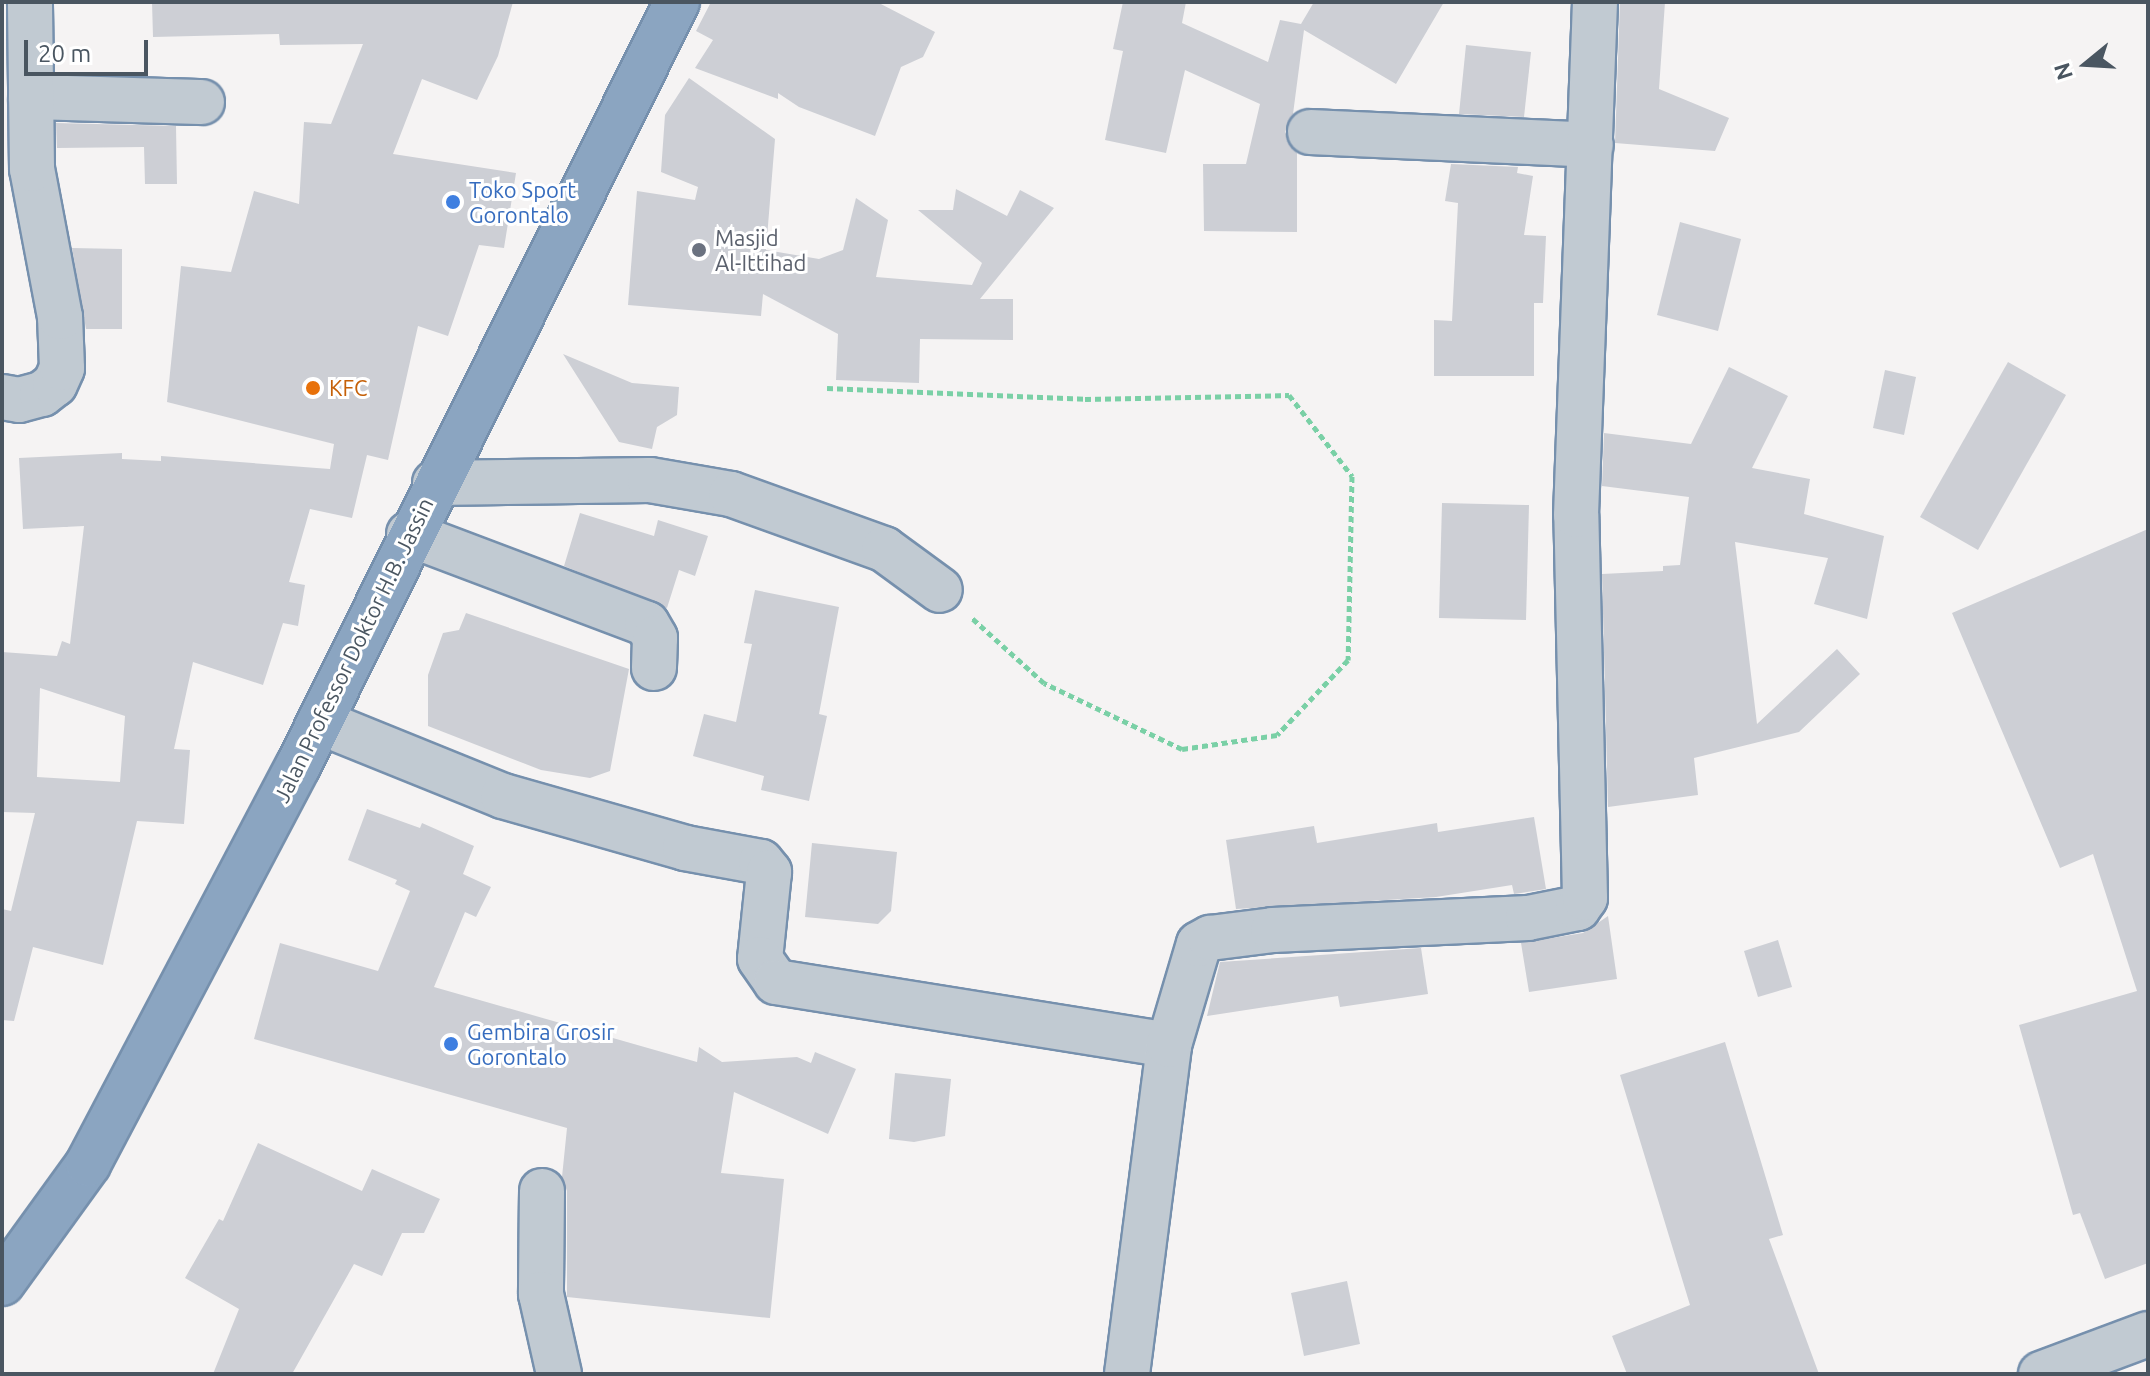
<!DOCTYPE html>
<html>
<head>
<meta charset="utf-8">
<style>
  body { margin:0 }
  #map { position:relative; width:2150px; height:1376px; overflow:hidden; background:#f5f3f3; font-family:Ubuntu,sans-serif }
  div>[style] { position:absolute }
  .building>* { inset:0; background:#cdcfd5 }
  .path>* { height:5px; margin-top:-2.5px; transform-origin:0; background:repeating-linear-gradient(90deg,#7ad0a6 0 6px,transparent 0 10px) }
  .roads { filter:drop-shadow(2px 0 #7690ad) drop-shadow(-2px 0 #7690ad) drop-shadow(0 2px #7690ad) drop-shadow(0 -2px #7690ad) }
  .minor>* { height:44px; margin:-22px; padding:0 22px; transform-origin:22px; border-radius:22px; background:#c1cad2 }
  .highway>* { height:44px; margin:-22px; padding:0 22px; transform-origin:22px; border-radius:22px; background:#8ba5c1 }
  .dots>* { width:22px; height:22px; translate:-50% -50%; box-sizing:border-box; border:4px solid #fff; border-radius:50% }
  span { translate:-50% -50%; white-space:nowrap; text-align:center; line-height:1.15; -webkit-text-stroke:6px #fff; paint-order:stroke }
  .shop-label { font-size:22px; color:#366cbe }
  .left { translate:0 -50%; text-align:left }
  .worship-label { font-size:22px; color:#5b616d }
  .food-label { font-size:22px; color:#c56008 }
  .street-label { font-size:22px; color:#4a5661 }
  .frame { position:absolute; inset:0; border:4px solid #4a5661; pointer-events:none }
  .north { position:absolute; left:2046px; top:24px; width:80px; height:80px; -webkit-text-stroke:6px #fff; paint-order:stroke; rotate:252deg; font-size:22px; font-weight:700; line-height:32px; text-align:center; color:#4a5661 }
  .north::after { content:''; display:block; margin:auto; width:28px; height:36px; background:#4a5661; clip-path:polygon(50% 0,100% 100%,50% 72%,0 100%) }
  .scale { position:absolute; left:24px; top:40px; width:124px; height:36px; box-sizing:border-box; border:4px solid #4a5661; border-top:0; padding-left:10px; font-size:24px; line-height:28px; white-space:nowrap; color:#4a5661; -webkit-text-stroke:6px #fff; paint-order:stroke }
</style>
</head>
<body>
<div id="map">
  <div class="building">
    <i style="clip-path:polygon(evenodd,152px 2px,513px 2px,498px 56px,477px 100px,422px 79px,393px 154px,516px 173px,504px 248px,479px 245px,448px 336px,418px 326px,388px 460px,367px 455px,352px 518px,310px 509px,289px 582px,305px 585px,298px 626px,283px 623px,263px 685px,193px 662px,174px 749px,190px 750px,184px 824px,137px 821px,103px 965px,33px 947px,14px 1021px,2px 1020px,2px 909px,11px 911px,35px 813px,2px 812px,2px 652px,57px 656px,62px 641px,70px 644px,84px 526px,23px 529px,19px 458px,122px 453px,122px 459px,161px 461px,161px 456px,330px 469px,334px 444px,167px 402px,181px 266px,231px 272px,254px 191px,299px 204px,304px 122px,331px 124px,363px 44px,280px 45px,279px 34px,153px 37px,152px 2px,40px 688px,125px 716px,120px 782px,37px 777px,40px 688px)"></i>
    <i style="clip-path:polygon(711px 2px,877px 2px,935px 32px,923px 57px,901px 67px,875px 136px,799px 107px,778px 93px,778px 99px,695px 68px,713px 40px,696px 31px)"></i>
    <i style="clip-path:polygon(1123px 2px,1186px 2px,1182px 23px,1268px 62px,1280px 20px,1301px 24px,1314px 2px,1444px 2px,1396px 84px,1304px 30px,1293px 114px,1285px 132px,1297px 153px,1297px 232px,1204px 231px,1203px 164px,1246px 164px,1260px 104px,1185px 70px,1166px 153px,1105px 140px,1123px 51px,1113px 49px)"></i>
    <i style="clip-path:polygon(1620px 2px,1665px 2px,1659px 89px,1729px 118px,1715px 151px,1615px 143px)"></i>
    <i style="clip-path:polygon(1466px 45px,1531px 52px,1524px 117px,1459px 114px)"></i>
    <i style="clip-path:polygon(689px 78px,775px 139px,766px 250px,819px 259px,843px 250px,856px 198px,888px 220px,876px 277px,972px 285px,982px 263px,918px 210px,953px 210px,956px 189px,1007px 216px,1020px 190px,1054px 208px,980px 299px,1013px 299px,1013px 340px,920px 339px,919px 383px,836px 380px,838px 334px,763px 294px,761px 316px,628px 305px,637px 191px,695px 200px,698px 187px,661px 172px,665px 115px)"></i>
    <i style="clip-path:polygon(56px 123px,176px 126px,177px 184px,145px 184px,144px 147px,57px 148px)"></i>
    <i style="clip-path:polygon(1451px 164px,1518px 167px,1517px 173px,1533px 176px,1524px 235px,1546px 236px,1543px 303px,1534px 303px,1534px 376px,1434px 376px,1434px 320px,1452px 321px,1458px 203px,1445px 201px)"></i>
    <i style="clip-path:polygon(1680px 222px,1741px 239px,1718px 331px,1657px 315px)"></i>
    <i style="clip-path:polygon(72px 248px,122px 249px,122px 329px,86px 329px)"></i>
    <i style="clip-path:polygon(563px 354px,632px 383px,679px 387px,677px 415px,657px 427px,652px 449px,619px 442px)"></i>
    <i style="clip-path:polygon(2008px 362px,2066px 395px,1978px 550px,1920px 517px)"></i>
    <i style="clip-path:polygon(1729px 367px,1788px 396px,1752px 468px,1810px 479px,1804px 514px,1884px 536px,1867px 619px,1814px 604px,1828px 558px,1735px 542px,1757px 724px,1837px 649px,1860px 674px,1799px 732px,1694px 758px,1698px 795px,1608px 807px,1602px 574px,1663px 571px,1663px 566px,1680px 565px,1689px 497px,1602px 486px,1604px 433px,1691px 444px)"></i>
    <i style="clip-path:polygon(1885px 370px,1916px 377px,1904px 435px,1873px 428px)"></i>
    <i style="clip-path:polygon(1442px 503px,1529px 505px,1526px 620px,1439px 618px)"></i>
    <i style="clip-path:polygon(580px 513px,654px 536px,658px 520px,708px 536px,695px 576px,679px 570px,667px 608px,564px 566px)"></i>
    <i style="clip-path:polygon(2148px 529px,2148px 1263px,2105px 1279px,2080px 1213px,2073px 1215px,2019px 1025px,2137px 991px,2093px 854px,2060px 868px,1952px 613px)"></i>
    <i style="clip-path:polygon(755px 590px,839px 607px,819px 714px,827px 716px,809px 801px,761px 790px,764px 776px,693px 756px,704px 714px,736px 722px,752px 644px,744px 643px)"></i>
    <i style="clip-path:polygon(466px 613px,629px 669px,610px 771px,590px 778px,541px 770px,428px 726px,428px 675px,443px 633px,459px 630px)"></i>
    <i style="clip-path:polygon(367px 809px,420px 828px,422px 823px,474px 846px,463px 874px,491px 887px,476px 917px,465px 912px,434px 987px,697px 1062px,699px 1047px,722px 1062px,797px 1057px,811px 1063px,815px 1052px,856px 1069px,828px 1134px,734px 1092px,721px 1173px,784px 1179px,770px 1318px,567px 1297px,567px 1191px,562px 1177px,567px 1128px,254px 1039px,280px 943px,378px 971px,410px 891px,395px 884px,397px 880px,348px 860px)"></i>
    <i style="clip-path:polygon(1534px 817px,1546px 889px,1514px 894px,1512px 885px,1436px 897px,1236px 909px,1226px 840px,1314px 826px,1317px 843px,1437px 823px,1438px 832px)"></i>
    <i style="clip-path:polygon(812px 843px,897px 852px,891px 911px,878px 924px,805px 917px)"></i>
    <i style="clip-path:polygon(1608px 916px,1617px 979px,1529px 992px,1521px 943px,1583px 933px)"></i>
    <i style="clip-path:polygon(1778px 940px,1792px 987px,1758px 997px,1744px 951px)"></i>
    <i style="clip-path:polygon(1421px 948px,1428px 994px,1340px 1007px,1338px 996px,1207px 1016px,1220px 962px)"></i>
    <i style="clip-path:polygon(1725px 1042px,1783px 1235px,1769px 1239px,1819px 1374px,1627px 1374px,1612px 1336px,1690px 1305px,1620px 1075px)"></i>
    <i style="clip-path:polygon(895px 1073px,951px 1079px,945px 1136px,914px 1142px,889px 1139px)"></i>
    <i style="clip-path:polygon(258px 1143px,362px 1191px,372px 1169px,440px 1199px,424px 1233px,402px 1233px,382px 1276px,354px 1264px,292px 1374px,213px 1374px,239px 1309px,185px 1278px,219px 1219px,223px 1221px)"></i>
    <i style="clip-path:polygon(1347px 1281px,1360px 1344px,1304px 1356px,1291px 1293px)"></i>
  </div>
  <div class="path">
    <i style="left:827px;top:388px;width:258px;rotate:2.4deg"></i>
    <i style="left:1085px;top:399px;width:204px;rotate:-1.1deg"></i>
    <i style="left:1289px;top:395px;width:103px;rotate:52.1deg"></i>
    <i style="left:1352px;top:476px;width:184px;rotate:91.2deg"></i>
    <i style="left:1348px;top:660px;width:103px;rotate:133.4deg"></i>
    <i style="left:1277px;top:735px;width:96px;rotate:171.6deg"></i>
    <i style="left:1182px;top:749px;width:153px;rotate:-154.4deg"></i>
    <i style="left:1044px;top:683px;width:98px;rotate:-137.9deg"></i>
  </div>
  <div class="roads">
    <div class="minor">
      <i style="left:31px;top:97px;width:171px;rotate:1.7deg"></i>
      <i style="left:1310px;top:132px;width:281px;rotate:2.6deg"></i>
      <i style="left:2px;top:397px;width:17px;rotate:10deg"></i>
      <i style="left:19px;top:400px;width:24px;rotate:-15deg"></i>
      <i style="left:42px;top:394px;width:16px;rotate:-38deg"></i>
      <i style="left:55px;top:384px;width:17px;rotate:-66deg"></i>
      <i style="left:62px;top:368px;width:51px;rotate:-92.2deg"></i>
      <i style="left:60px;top:317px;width:151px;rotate:-100.7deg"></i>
      <i style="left:32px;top:169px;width:167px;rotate:-90.7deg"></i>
      <i style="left:435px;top:483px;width:215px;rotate:-0.8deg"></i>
      <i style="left:650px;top:480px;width:82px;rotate:9.8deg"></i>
      <i style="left:731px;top:494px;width:163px;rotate:19.8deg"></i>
      <i style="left:884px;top:549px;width:69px;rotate:36.2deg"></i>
      <i style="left:409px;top:534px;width:254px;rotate:20.7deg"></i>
      <i style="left:647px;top:624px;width:16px;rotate:60deg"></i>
      <i style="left:655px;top:638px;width:30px;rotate:92deg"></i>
      <i style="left:320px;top:722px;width:197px;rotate:22deg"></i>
      <i style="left:503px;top:796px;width:189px;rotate:15.9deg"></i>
      <i style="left:685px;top:848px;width:77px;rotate:10.4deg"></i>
      <i style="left:761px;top:862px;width:13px;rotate:51deg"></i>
      <i style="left:769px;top:872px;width:87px;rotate:95.9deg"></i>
      <i style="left:760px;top:959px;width:28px;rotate:55deg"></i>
      <i style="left:776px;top:982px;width:398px;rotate:9.1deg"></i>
      <i style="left:542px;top:1191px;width:103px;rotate:90.6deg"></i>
      <i style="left:541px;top:1294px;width:82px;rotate:77.3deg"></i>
      <i style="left:1127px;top:1374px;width:332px;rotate:-82.7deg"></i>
      <i style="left:1169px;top:1045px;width:105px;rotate:-73.5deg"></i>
      <i style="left:1199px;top:944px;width:13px;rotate:-29deg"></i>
      <i style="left:1210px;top:938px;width:64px;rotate:-7.2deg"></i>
      <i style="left:1273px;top:930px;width:255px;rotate:-2.7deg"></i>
      <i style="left:1528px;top:918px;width:51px;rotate:-11.3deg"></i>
      <i style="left:1578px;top:908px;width:12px;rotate:-55deg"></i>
      <i style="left:1585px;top:898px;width:383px;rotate:-91.3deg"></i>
      <i style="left:1576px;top:515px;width:513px;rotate:-87.88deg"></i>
      <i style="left:2041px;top:1374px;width:114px;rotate:-20.5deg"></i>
    </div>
    <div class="highway">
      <i style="left:2px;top:1283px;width:147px;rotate:-54.1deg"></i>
      <i style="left:88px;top:1164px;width:450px;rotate:-62.2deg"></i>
      <i style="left:298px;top:766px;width:853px;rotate:-63.62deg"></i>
    </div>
  </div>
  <div class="dots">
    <i style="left:453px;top:202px;background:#3f7fe0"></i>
    <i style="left:699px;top:250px;background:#6b7280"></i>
    <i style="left:313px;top:388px;background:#e8710a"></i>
    <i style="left:451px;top:1044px;background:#3f7fe0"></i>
  </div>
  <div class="shop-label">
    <span class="left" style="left:469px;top:202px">Toko Sport<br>Gorontalo</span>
    <span class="left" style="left:467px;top:1044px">Gembira Grosir<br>Gorontalo</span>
  </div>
  <div class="worship-label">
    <span class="left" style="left:715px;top:250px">Masjid<br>Al-Ittihad</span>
  </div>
  <div class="food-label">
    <span class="left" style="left:329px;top:388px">KFC</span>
  </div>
  <div class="street-label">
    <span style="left:353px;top:650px;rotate:-64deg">Jalan Professor Doktor H.B. Jassin</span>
  </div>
  <div class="frame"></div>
  <div class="north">N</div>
  <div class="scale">20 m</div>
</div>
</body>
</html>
